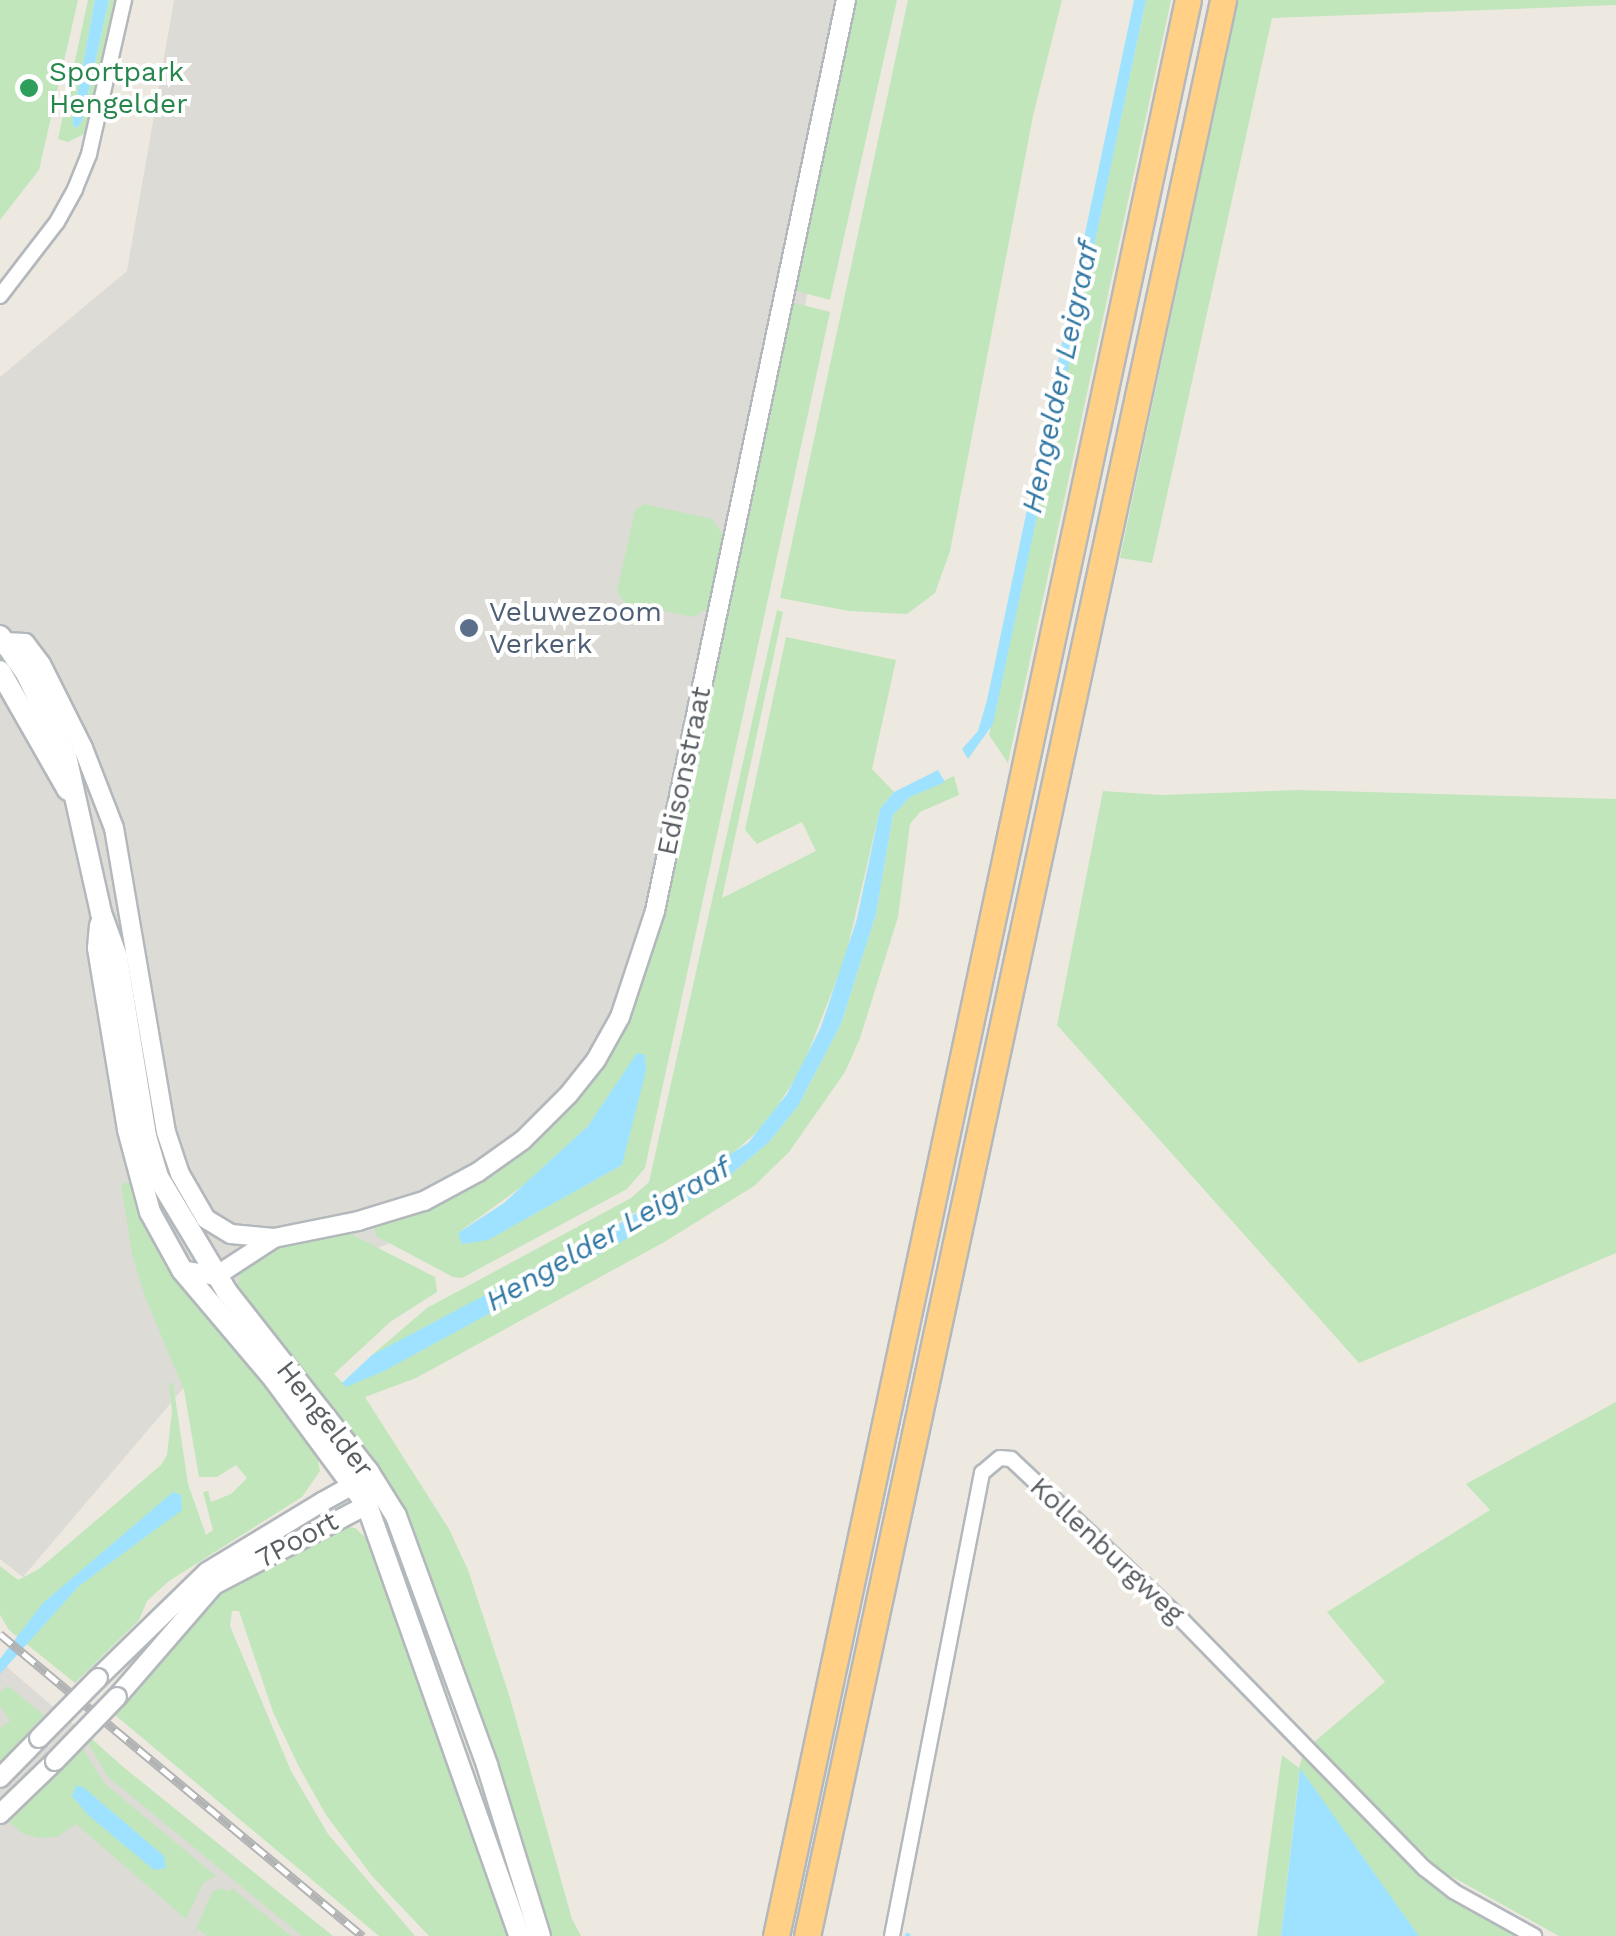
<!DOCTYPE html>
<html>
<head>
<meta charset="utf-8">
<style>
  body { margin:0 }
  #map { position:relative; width:1616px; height:1936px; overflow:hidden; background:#ede9e0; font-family:"Work Sans",sans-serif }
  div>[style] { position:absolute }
  .industrial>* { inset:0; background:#dddbd5 }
  .green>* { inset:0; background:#c1e6bb }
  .water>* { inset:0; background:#9fe2ff }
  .stream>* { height:5px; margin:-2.5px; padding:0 2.5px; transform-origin:2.5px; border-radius:2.5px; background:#9fe2ff }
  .roads { filter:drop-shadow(2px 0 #b3b8bc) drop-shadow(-2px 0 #b3b8bc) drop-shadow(0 2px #b3b8bc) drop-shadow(0 -2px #b3b8bc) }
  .minor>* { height:14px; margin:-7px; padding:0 7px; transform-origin:7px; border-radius:7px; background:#fff }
  .tertiary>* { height:18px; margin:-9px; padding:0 9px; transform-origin:9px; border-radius:9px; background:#fff }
  .secondary>* { height:20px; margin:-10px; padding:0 10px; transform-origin:10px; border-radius:10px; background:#fff }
  .motorway>* { height:25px; margin:-12.5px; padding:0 12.5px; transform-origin:12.5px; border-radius:12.5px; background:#ffd086 }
  .rail>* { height:9px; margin-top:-4.5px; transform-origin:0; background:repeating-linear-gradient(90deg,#fff 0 15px,#b2b3b3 0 30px); box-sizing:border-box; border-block:2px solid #b2b3b3 }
  .bridges { filter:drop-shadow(2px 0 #b3b8bc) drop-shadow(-2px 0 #b3b8bc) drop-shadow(0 2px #b3b8bc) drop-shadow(0 -2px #b3b8bc) }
  .tertiary-bridge>* { height:18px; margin:-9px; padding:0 9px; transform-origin:9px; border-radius:9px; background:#fff }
  .dots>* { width:28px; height:28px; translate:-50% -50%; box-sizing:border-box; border:5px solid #fff; border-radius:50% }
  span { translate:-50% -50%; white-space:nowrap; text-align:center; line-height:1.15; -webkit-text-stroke:8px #fff; paint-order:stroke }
  .leisure-label { font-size:28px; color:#27864d }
  .left { translate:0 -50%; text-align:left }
  .service-label { font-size:28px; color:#4e5e75 }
  .street-label { font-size:28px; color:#595e62 }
  .water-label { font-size:30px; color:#3379a3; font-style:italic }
</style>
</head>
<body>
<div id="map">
  <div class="industrial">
    <i style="clip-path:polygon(174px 0,870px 0,683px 879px,637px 1067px,459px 1218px,298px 1277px,221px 1344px,23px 1577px,0 1559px,0 377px,127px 271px)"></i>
    <i style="clip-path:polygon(0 1661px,122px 1766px,308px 1936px,0 1936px)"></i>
  </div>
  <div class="green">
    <i style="clip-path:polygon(0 0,78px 0,39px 170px,0 220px)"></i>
    <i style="clip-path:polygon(88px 0,95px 0,72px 123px,76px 129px,82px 121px,109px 0,116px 0,86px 133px,68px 142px,58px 139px)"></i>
    <i style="clip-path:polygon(855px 0,897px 0,830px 300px,793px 290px)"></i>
    <i style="clip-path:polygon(908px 0,1062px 0,1033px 116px,950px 551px,935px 593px,907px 614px,849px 611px,780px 598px)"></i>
    <i style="clip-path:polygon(1146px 0,1171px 0,1008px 763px,989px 735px)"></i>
    <i style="clip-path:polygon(1238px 0,1616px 0,1616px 5px,1272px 18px,1152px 563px,1120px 558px)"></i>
    <i style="clip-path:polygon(evenodd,791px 302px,830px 312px,645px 1168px,627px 1189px,462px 1278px,453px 1277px,376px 1236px,375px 1227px,484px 1178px,529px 1146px,583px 1089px,635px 1000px,652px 948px,791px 302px,619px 1082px,622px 1165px,505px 1230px,458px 1233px,528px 1182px,588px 1126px,619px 1082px)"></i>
    <i style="clip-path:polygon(644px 504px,712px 519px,723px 534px,707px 609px,693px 617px,625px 603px,617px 592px,635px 510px)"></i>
    <i style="clip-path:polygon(777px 610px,783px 612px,722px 898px,816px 851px,802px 822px,757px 844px,745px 830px,786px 637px,896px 660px,872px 769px,894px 792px,880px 809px,845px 959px,801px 1070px,765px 1125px,719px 1165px,473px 1304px,372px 1355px,427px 1308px,631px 1198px,649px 1182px)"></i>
    <i style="clip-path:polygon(954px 776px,959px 795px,920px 812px,910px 824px,898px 917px,860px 1038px,845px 1072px,789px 1152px,754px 1186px,666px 1241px,416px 1378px,365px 1397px,449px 1529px,468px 1570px,510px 1698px,572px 1919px,581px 1936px,546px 1936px,422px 1562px,237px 1292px,240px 1273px,245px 1265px,283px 1244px,345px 1231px,435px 1277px,437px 1292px,390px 1322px,334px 1374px,346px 1386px,542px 1285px,729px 1176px,769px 1142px,798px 1106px,841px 1024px,876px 914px,893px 815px,910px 797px)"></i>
    <i style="clip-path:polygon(1298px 790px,1616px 799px,1616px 1253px,1359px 1363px,1057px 1025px,1103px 791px,1162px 795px)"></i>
    <i style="clip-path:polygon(132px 1182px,315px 1445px,320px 1471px,302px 1497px,169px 1581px,147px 1601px,139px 1620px,75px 1683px,9px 1630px,0 1615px,0 1566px,18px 1580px,39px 1569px,161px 1465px,167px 1455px,172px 1411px,169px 1383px,173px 1383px,188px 1484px,206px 1535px,213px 1530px,203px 1492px,208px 1491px,211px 1502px,231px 1494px,247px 1478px,236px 1465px,217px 1477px,199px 1477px,184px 1390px,145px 1297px,132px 1254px,121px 1184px)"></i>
    <i style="clip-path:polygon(1616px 1402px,1616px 1936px,1559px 1936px,1440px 1870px,1313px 1743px,1385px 1682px,1327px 1612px,1490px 1510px,1466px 1484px)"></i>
    <i style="clip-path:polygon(343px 1526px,355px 1528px,373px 1544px,515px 1936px,429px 1936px,372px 1876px,326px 1815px,299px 1767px,273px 1712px,239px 1611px,232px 1611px,230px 1626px,291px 1771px,328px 1834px,415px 1936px,379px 1936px,115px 1715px,162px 1663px,197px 1615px,232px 1579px)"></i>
    <i style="clip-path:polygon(8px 1686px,44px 1715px,0 1762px,0 1728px,10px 1721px,0 1706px,0 1692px)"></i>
    <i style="clip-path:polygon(92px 1739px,122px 1766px,333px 1936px,302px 1936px,108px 1777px,88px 1743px)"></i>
    <i style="clip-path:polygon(83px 1749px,105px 1784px,216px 1876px,203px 1883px,186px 1919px,76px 1824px,57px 1837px,39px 1838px,22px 1833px,9px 1822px)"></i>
    <i style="clip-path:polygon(1303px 1754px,1419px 1870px,1525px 1936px,1400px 1936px,1299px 1774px,1281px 1936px,1257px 1936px,1282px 1755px,1299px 1768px)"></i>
    <i style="clip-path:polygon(221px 1888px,229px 1892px,232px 1888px,291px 1936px,207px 1936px,198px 1929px,193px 1936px,212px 1892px)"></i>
  </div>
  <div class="water">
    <i style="clip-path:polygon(95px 0,109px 0,82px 121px,76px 129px,72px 123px)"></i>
    <i style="clip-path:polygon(1134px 0,1146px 0,993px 724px,968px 759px,962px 749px,978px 731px,987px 700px)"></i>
    <i style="clip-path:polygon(938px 770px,945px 782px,910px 797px,893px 815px,876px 914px,841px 1024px,798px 1106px,769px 1142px,729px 1176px,628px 1238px,384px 1371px,346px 1387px,342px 1383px,372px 1355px,617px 1225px,748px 1143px,787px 1094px,821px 1027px,857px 919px,880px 809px,894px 792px)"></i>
    <i style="clip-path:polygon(637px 1053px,645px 1055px,646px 1071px,622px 1165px,488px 1240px,462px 1244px,458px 1233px,504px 1203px,588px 1126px)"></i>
    <i style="clip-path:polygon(173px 1492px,181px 1495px,182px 1510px,79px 1586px,0 1674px,0 1659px,43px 1603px)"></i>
    <i style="clip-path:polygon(1300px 1768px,1406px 1918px,1419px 1936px,1281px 1936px)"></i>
    <i style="clip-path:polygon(76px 1786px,83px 1787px,164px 1856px,166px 1868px,154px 1870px,89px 1816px,72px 1796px)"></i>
  </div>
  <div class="stream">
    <i style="left:907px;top:1935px;width:1px;rotate:45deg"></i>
  </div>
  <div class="roads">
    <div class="minor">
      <i style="left:0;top:296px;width:93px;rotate:-52.4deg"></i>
      <i style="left:57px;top:222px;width:38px;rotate:-61deg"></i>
      <i style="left:75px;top:189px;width:38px;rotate:-68deg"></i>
      <i style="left:89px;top:154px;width:158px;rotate:-77.2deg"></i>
      <i style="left:892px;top:1936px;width:472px;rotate:-79deg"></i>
      <i style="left:982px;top:1473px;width:23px;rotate:-40deg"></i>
      <i style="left:1000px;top:1458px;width:11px;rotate:5deg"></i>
      <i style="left:1011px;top:1459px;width:233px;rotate:43.3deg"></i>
      <i style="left:1181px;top:1619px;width:348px;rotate:45.7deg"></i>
      <i style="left:1424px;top:1868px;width:37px;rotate:38deg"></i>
      <i style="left:1453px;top:1891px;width:93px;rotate:29.1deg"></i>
    </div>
    <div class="tertiary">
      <i style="left:4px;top:642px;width:21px;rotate:3deg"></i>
      <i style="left:25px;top:643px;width:26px;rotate:53deg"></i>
      <i style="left:41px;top:664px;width:94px;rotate:63.4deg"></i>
      <i style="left:83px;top:748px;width:86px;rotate:68.8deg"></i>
      <i style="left:114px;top:828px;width:308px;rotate:80.3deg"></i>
      <i style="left:166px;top:1132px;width:44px;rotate:71.6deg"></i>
      <i style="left:180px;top:1174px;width:52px;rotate:60deg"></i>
      <i style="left:206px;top:1219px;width:29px;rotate:31deg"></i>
      <i style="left:231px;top:1234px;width:43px;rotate:5.3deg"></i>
      <i style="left:182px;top:1270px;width:35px;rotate:10deg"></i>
      <i style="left:216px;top:1276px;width:69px;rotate:-33.2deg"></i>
      <i style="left:274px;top:1238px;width:86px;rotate:-11.4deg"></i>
      <i style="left:358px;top:1221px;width:69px;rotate:-16.9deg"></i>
      <i style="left:424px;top:1201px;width:61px;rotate:-28.2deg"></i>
      <i style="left:478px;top:1172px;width:55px;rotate:-35.4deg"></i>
      <i style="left:523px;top:1140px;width:65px;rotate:-45deg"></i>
      <i style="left:569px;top:1094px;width:43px;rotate:-51.5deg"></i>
      <i style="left:596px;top:1060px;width:49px;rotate:-60.8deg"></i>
      <i style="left:620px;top:1017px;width:112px;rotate:-71.7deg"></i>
      <i style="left:655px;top:911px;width:931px;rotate:-78.16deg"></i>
      <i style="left:98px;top:1678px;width:152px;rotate:-44.2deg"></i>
      <i style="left:207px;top:1572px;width:135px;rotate:-31.3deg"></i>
      <i style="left:322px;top:1502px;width:38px;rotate:-29deg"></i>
      <i style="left:355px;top:1484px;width:10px;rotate:6deg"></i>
      <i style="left:117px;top:1697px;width:148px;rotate:-49.1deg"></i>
      <i style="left:214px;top:1585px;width:173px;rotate:-27.6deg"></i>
      <i style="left:367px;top:1505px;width:10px;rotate:-61deg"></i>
      <i style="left:0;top:1778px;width:56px;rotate:-45.7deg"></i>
      <i style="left:0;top:1814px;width:76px;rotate:-43.9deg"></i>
    </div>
    <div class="secondary">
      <i style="left:0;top:636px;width:45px;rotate:54.9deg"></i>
      <i style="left:26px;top:673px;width:92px;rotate:64.3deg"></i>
      <i style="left:66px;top:756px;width:161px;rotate:77.4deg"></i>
      <i style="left:101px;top:913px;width:47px;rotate:70deg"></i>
      <i style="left:117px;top:957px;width:181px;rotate:80.8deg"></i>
      <i style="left:146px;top:1136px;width:43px;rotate:73.7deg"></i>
      <i style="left:158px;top:1177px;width:134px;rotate:59deg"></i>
      <i style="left:227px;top:1292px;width:228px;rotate:51.8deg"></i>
      <i style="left:368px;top:1471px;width:53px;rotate:58.1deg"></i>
      <i style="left:396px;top:1516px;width:265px;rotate:69.9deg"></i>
      <i style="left:487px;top:1765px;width:179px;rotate:72.8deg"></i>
      <i style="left:0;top:671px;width:137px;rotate:60.3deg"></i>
      <i style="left:100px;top:925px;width:23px;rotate:95deg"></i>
      <i style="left:98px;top:948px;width:184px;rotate:80.6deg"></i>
      <i style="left:128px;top:1130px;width:85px;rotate:75deg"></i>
      <i style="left:150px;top:1212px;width:66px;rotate:61.1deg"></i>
      <i style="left:182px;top:1270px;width:143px;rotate:49.8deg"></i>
      <i style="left:274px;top:1379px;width:157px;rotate:53.6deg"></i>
      <i style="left:367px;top:1505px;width:457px;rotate:70.5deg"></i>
    </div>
    <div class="motorway">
      <i style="left:776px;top:1936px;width:1979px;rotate:-77.99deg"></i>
      <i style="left:807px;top:1936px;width:1980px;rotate:-77.87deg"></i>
    </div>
  </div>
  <div class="rail">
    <i style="left:0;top:1634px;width:472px;rotate:39.8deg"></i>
  </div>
  <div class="bridges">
    <div class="tertiary-bridge">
      <i style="left:39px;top:1738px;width:84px;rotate:-45.5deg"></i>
      <i style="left:55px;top:1761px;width:89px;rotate:-45.9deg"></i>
    </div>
  </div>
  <div class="dots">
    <i style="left:29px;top:88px;background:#2e9e5b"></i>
    <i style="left:469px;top:628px;background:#5c6f8a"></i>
  </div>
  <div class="leisure-label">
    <span class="left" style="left:49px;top:88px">Sportpark<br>Hengelder</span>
  </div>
  <div class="service-label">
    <span class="left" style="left:489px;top:628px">Veluwezoom<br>Verkerk</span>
  </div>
  <div class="street-label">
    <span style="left:684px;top:771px;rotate:-78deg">Edisonstraat</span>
    <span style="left:325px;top:1419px;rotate:52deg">Hengelder</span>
    <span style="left:297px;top:1540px;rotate:-28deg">7Poort</span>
    <span style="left:1107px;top:1550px;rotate:43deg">Kollenburgweg</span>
  </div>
  <div class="water-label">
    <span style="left:1060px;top:377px;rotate:-78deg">Hengelder Leigraaf</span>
    <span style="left:608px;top:1234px;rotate:-30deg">Hengelder Leigraaf</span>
  </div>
</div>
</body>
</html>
